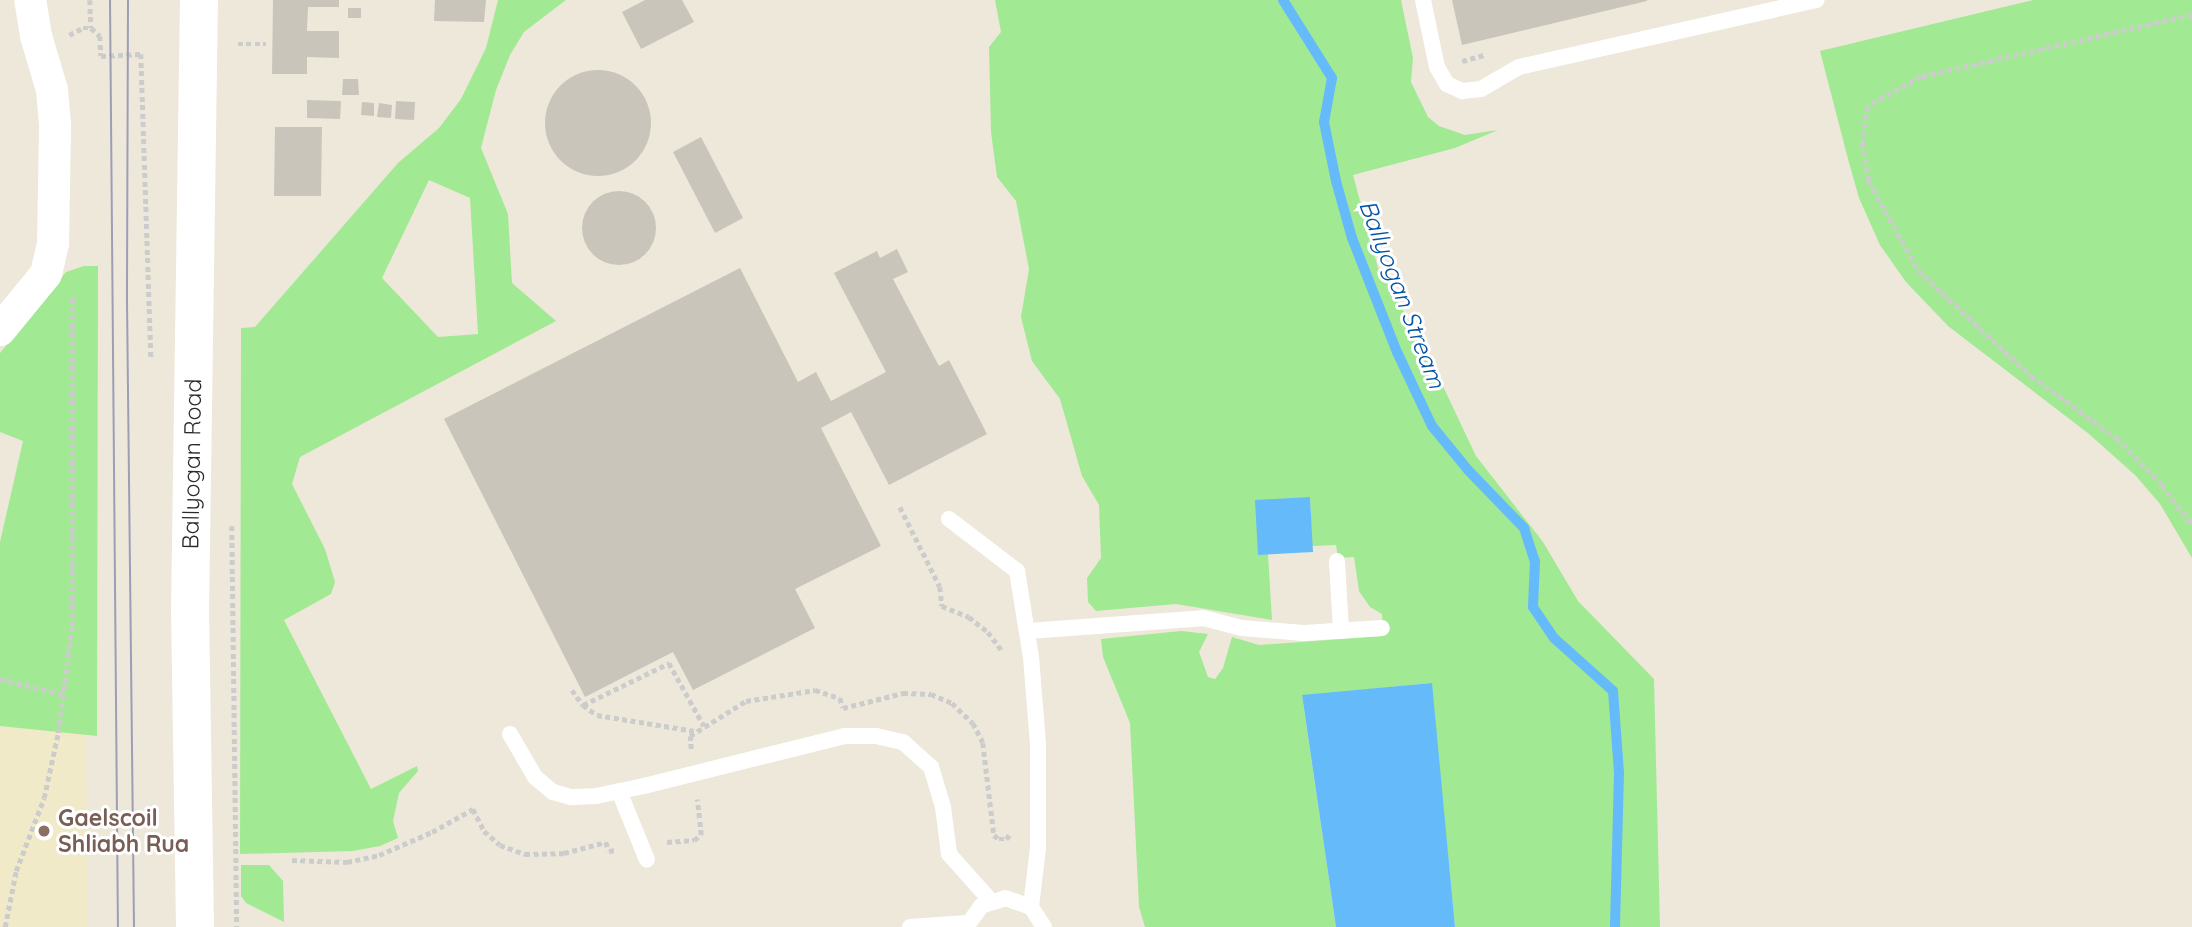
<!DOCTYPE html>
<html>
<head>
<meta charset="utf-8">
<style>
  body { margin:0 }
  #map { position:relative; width:2192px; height:927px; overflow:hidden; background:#eee8db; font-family:Quicksand,sans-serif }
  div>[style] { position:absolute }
  .education>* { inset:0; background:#f1eac9 }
  .green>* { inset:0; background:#a2e993 }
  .water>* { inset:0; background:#65baf9 }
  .stream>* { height:10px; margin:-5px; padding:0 5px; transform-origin:5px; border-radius:5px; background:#65baf9 }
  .building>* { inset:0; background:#c9c5bb }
  .round { border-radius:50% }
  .path>* { height:4.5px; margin-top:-2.25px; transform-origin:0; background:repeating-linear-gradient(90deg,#ccc 0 5px,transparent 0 8.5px) }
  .service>* { height:16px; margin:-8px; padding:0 8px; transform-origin:8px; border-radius:8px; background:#fff }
  .minor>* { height:32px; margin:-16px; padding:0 16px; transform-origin:16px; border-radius:16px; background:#fff }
  .tertiary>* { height:38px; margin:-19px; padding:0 19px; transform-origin:19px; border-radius:19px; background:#fff }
  .tram>* { height:2px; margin:-1px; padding:0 1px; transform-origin:1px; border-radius:1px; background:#9e9db6 }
  .dots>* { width:19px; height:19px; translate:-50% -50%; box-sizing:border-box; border:4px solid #fff; border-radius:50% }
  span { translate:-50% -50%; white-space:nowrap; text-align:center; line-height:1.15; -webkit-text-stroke:6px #fff; paint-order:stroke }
  .street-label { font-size:23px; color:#2a2a2a }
  .education-label { font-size:23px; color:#785e54; font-weight:700 }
  .left { translate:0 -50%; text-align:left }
  .water-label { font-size:24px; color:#0254a6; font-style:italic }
</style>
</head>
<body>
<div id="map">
  <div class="education">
    <i style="clip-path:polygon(0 726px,86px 735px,88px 927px,0 927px)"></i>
  </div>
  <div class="green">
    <i style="clip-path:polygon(evenodd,498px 0,566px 0,524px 32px,510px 55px,496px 90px,481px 148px,508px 214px,512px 283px,556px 321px,300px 457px,292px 484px,325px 549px,335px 582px,331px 594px,284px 620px,371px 789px,417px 766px,418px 771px,399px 793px,393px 821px,398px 838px,380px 846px,353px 851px,240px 854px,241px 328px,255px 327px,398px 163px,439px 128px,461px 99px,486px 48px,498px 0,429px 180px,470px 198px,478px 334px,438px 337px,382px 278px,429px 180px)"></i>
    <i style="clip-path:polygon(995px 0,1401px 0,1413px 58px,1411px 82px,1428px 117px,1439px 126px,1465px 135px,1498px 130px,1455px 148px,1353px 175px,1378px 268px,1423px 344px,1476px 456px,1543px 542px,1578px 601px,1654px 679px,1660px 927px,1455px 927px,1431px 683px,1302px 696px,1336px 927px,1145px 927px,1139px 907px,1130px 723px,1103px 657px,1101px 639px,1181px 631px,1208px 634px,1199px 652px,1208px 677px,1215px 679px,1223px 668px,1232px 637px,1259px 645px,1383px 636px,1382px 614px,1370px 607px,1359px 591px,1354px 557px,1338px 558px,1336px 545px,1312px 546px,1310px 497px,1258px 554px,1268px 554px,1272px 620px,1176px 604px,1096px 611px,1088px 602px,1087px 578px,1101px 558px,1099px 505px,1082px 476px,1060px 399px,1032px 361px,1021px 317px,1029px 269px,1016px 201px,997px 177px,991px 132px,989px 47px,1001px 32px)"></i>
    <i style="clip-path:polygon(2033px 0,2192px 0,2192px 558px,2160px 504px,2136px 476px,2089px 434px,1948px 326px,1906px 282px,1880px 245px,1859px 198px,1848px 159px,1820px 51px)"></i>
    <i style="clip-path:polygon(84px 266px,98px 266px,97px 736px,0 726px,0 542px,23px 441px,0 432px,0 353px,66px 272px)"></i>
    <i style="clip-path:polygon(241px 865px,269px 865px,283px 881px,284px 922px,246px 903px,241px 896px)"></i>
  </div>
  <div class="water">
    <i style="clip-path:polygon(1310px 497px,1313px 552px,1258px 555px,1255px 500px)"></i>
    <i style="clip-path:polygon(1432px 683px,1455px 927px,1336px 927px,1302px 695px)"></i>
  </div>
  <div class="stream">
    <i style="left:1283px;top:0;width:92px;rotate:57.9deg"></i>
    <i style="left:1332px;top:78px;width:45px;rotate:100.3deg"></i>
    <i style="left:1324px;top:122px;width:60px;rotate:78.5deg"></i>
    <i style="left:1336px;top:181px;width:59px;rotate:74.3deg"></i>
    <i style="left:1352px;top:238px;width:123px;rotate:68.5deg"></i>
    <i style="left:1397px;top:352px;width:82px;rotate:64.7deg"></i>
    <i style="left:1432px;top:426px;width:57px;rotate:50.7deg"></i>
    <i style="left:1468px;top:470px;width:81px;rotate:46deg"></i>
    <i style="left:1524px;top:528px;width:35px;rotate:72deg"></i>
    <i style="left:1535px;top:561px;width:46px;rotate:92.5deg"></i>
    <i style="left:1533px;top:607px;width:37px;rotate:56deg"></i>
    <i style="left:1554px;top:638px;width:79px;rotate:41.9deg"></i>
    <i style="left:1613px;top:691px;width:82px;rotate:85.8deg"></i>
    <i style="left:1619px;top:773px;width:154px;rotate:91.5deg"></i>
  </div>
  <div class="building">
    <i style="clip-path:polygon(273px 0,339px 0,339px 7px,308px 7px,307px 31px,339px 31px,339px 58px,307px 57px,307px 74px,272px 74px)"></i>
    <i style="clip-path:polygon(435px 0,486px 0,484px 22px,434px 21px)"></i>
    <i style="clip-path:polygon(645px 0,682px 0,694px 22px,641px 49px,622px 12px)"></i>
    <i style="clip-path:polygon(1452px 0,1647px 0,1647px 1px,1462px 45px)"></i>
    <i style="clip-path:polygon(348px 8px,361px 8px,361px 18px,348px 18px)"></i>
    <i class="round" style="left:545px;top:70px;width:106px;height:106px"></i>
    <i style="clip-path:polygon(343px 79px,358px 79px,359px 95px,342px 95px)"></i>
    <i style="clip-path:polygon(307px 100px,341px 101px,340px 119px,307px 118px)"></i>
    <i style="clip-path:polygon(396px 101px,415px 102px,414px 120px,395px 119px)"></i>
    <i style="clip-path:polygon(362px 102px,374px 103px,374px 116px,361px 115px)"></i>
    <i style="clip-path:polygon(379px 103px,392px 105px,391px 118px,377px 117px)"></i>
    <i style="clip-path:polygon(275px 127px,322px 127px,321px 196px,274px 196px)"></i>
    <i style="clip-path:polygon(701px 137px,743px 218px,715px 233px,673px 152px)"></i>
    <i class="round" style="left:582px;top:191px;width:74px;height:74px"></i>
    <i style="clip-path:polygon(897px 249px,908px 272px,893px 279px,939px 366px,949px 360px,987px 434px,889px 485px,851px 412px,821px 428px,881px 546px,795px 589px,815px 628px,693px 690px,673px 652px,585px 697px,444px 419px,740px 268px,798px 382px,816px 372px,831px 401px,886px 372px,834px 273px,877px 251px,880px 258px)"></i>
  </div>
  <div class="path">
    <i style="left:90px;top:0;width:28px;rotate:88deg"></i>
    <i style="left:2192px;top:15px;width:278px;rotate:167.1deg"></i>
    <i style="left:1921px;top:77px;width:60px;rotate:151.3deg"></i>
    <i style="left:1868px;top:106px;width:36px;rotate:99deg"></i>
    <i style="left:1862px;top:142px;width:40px;rotate:80deg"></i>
    <i style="left:1869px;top:181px;width:102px;rotate:61.2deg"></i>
    <i style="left:1918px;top:270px;width:155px;rotate:43.2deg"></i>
    <i style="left:2031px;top:376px;width:106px;rotate:35.8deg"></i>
    <i style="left:2117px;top:438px;width:65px;rotate:46.2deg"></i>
    <i style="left:2162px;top:485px;width:49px;rotate:52.4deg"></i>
    <i style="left:69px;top:35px;width:16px;rotate:-27deg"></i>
    <i style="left:83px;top:28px;width:8px"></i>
    <i style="left:91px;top:28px;width:12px;rotate:42deg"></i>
    <i style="left:100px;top:36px;width:20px;rotate:87deg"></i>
    <i style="left:101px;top:56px;width:40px;rotate:-2.9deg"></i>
    <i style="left:141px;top:54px;width:305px;rotate:88.1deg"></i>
    <i style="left:238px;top:44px;width:28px"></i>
    <i style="left:1462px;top:61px;width:23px;rotate:-15deg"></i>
    <i style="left:900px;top:507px;width:89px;rotate:63.4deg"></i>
    <i style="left:940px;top:587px;width:19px;rotate:84deg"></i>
    <i style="left:942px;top:606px;width:29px;rotate:22deg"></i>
    <i style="left:969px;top:617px;width:24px;rotate:38deg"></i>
    <i style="left:988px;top:632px;width:25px;rotate:53deg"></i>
    <i style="left:232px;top:526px;width:401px;rotate:89.3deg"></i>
    <i style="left:0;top:679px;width:64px;rotate:13.6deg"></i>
    <i style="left:572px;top:690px;width:19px;rotate:54deg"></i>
    <i style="left:583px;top:705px;width:17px;rotate:36deg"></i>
    <i style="left:597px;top:715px;width:99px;rotate:9.3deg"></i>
    <i style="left:583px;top:705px;width:96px;rotate:-26deg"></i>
    <i style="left:669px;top:663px;width:72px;rotate:60.9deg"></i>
    <i style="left:691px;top:749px;width:13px;rotate:-94deg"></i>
    <i style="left:690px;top:736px;width:66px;rotate:-32deg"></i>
    <i style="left:746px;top:701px;width:70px;rotate:-9.1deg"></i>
    <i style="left:815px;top:690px;width:26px;rotate:18deg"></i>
    <i style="left:840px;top:698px;width:10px;rotate:73deg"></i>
    <i style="left:843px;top:708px;width:62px;rotate:-14deg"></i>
    <i style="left:903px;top:693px;width:28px;rotate:2deg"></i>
    <i style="left:931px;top:694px;width:23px;rotate:23deg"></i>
    <i style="left:952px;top:703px;width:29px;rotate:44deg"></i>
    <i style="left:973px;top:723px;width:22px;rotate:63deg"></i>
    <i style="left:983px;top:743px;width:93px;rotate:83.2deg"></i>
    <i style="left:994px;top:835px;width:6px;rotate:39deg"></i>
    <i style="left:999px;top:839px;width:7px"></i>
    <i style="left:1006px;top:839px;width:8px;rotate:-50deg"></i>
    <i style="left:667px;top:842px;width:27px;rotate:-4deg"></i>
    <i style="left:694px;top:840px;width:9px;rotate:-36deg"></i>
    <i style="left:701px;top:835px;width:36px;rotate:-96deg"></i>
    <i style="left:292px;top:860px;width:55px;rotate:2.1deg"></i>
    <i style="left:347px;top:862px;width:33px;rotate:-12deg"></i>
    <i style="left:379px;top:855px;width:58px;rotate:-23.5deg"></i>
    <i style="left:432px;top:832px;width:47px;rotate:-29.3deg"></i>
    <i style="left:473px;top:809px;width:25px;rotate:63deg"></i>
    <i style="left:484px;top:831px;width:21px;rotate:41deg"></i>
    <i style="left:500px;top:845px;width:27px;rotate:20deg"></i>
    <i style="left:525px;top:854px;width:39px;rotate:-1deg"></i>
    <i style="left:564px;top:853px;width:43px;rotate:-14.7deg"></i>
    <i style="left:606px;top:842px;width:9px;rotate:72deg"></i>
    <i style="left:609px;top:851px;width:7px;rotate:-8deg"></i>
    <i style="left:5px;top:927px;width:57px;rotate:-78.9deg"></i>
    <i style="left:16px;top:871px;width:78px;rotate:-69deg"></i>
    <i style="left:44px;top:798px;width:66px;rotate:-77.8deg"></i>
    <i style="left:58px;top:733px;width:108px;rotate:-82.5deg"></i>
    <i style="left:72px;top:626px;width:330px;rotate:-90deg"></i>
  </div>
  <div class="service">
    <i style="left:1423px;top:0;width:68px;rotate:78.2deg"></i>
    <i style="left:1437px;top:67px;width:20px;rotate:60deg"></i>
    <i style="left:1447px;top:84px;width:17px;rotate:25deg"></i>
    <i style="left:1462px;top:91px;width:19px;rotate:-6deg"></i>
    <i style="left:1481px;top:89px;width:44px;rotate:-30.1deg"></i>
    <i style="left:1519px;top:67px;width:305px;rotate:-12.7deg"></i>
    <i style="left:949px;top:519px;width:86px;rotate:37.4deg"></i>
    <i style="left:1017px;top:571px;width:87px;rotate:80.8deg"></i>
    <i style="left:1031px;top:657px;width:87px;rotate:85.4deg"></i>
    <i style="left:1038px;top:744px;width:104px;rotate:90deg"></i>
    <i style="left:1038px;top:848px;width:59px;rotate:96.8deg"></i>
    <i style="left:1337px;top:561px;width:70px;rotate:86.7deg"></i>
    <i style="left:1028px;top:631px;width:175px;rotate:-4.2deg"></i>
    <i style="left:1203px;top:618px;width:40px;rotate:14.4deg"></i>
    <i style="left:1242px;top:628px;width:62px;rotate:4.6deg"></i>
    <i style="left:1304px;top:633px;width:78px;rotate:-3.7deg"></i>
    <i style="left:510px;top:734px;width:50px;rotate:59.8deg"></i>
    <i style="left:535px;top:777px;width:23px;rotate:40deg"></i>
    <i style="left:553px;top:792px;width:19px;rotate:16deg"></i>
    <i style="left:571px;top:797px;width:25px;rotate:-2deg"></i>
    <i style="left:596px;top:796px;width:49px;rotate:-11.8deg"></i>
    <i style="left:644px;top:786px;width:206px;rotate:-14deg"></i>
    <i style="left:844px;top:736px;width:32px"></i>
    <i style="left:876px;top:736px;width:28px;rotate:13deg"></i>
    <i style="left:903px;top:742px;width:38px;rotate:42deg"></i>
    <i style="left:931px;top:767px;width:42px;rotate:73.3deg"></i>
    <i style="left:943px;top:807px;width:47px;rotate:82.7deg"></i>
    <i style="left:949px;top:854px;width:63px;rotate:48.2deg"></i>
    <i style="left:619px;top:791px;width:74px;rotate:67.9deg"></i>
    <i style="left:910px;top:927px;width:57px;rotate:-4deg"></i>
    <i style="left:966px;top:927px;width:26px;rotate:-54deg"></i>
    <i style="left:981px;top:906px;width:25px;rotate:-18deg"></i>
    <i style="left:1005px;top:898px;width:28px;rotate:19deg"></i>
    <i style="left:1031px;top:907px;width:24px;rotate:57deg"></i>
  </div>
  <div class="minor">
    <i style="left:0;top:330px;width:72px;rotate:-50.6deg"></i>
    <i style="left:46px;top:274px;width:31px;rotate:-77deg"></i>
    <i style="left:53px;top:244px;width:120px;rotate:-89deg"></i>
    <i style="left:55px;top:124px;width:34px;rotate:-95deg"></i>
    <i style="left:52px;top:90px;width:56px;rotate:-106.5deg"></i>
    <i style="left:36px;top:36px;width:36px;rotate:-99deg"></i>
  </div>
  <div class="tertiary">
    <i style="left:195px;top:927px;width:315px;rotate:-90.9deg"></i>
    <i style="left:190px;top:612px;width:612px;rotate:-89.16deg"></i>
  </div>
  <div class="tram">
    <i style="left:110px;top:0;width:927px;rotate:89.51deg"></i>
    <i style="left:128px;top:0;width:301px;rotate:90.2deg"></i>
    <i style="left:127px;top:301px;width:626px;rotate:89.36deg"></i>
  </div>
  <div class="dots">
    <i style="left:44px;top:831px;background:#8d6e63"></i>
  </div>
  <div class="street-label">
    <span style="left:192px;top:464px;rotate:-89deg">Ballyogan Road</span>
  </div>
  <div class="education-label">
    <span class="left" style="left:58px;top:831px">Gaelscoil<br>Shliabh Rua</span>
  </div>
  <div class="water-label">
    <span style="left:1402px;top:294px;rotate:69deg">Ballyogan Stream</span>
  </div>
</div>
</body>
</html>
